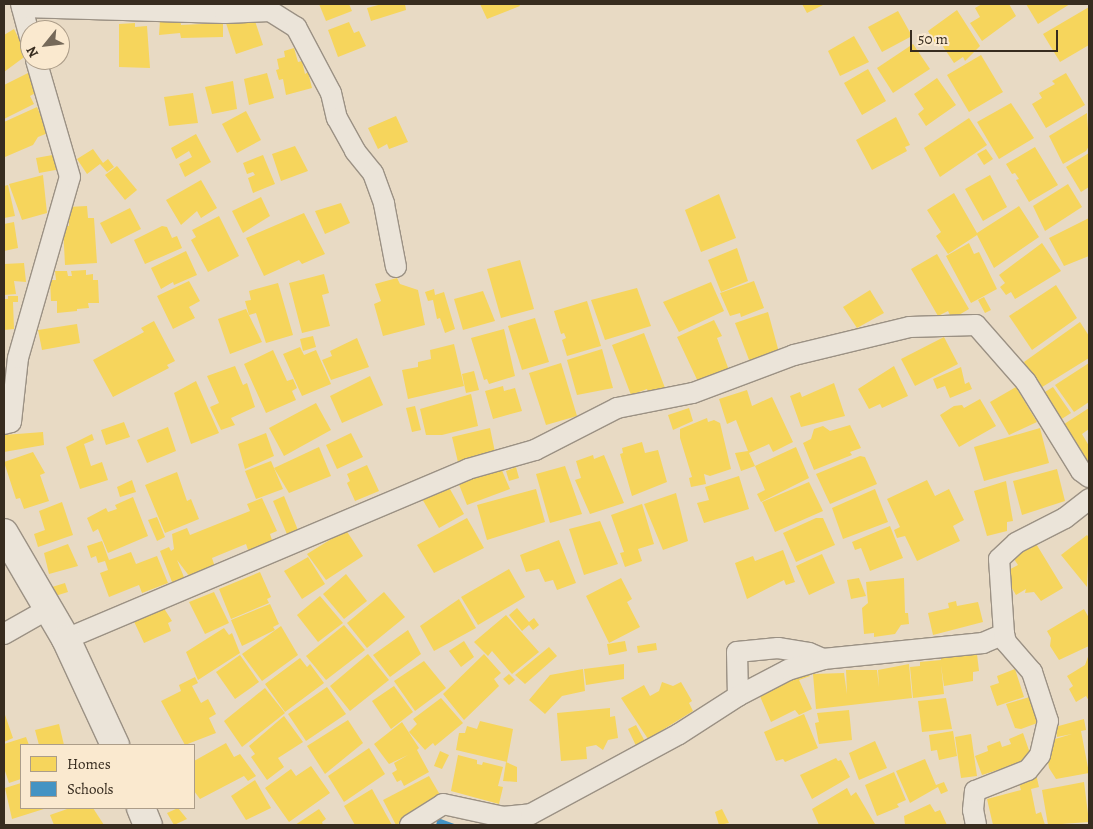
<!DOCTYPE html>
<html>
<head>
<meta charset="utf-8">
<style>
  body { margin:0 }
  #map { position:relative; width:1093px; height:829px; overflow:hidden; background:#e8dac4; font-family:Alegreya,serif }
  div>[style] { position:absolute }
  .homes>* { inset:0; background:#f6d55c }
  .schools>* { inset:0; background:#4393c3 }
  .roads { filter:drop-shadow(1px 0 #9b9184) drop-shadow(-1px 0 #9b9184) drop-shadow(0 1px #9b9184) drop-shadow(0 -1px #9b9184) }
  .street>* { height:20px; margin:-10px; padding:0 10px; transform-origin:10px; border-radius:10px; background:#ebe4d9 }
  .secondary>* { height:28px; margin:-14px; padding:0 14px; transform-origin:14px; border-radius:14px; background:#ebe4d9 }
  span { translate:-50% -50%; white-space:nowrap; text-align:center; line-height:1.15; -webkit-text-stroke:5px #fae9cf; paint-order:stroke }
  .frame { position:absolute; inset:0; border:5px solid #372c1f; pointer-events:none }
  .legend { position:absolute; left:20px; top:744px; width:175px; height:65px; box-sizing:border-box; background:#fae9cf; border:1px solid #ac9d89; margin:0; padding:6px 9px; list-style:none; font-size:15px; color:#372c1f }
  .legend li { display:flex; align-items:center; gap:10px; height:25px }
  .legend b { width:25px; border:1px solid #ac9d89 }
  .north { position:absolute; left:20px; top:20px; width:50px; height:50px; box-sizing:border-box; background:#fae9cf; border:1px solid #ac9d89; border-radius:50%; rotate:241deg; font-size:14px; font-weight:700; line-height:20px; text-align:center; color:#372c1f }
  .north::after { content:''; display:block; margin:auto; width:18px; height:22px; background:#756959; clip-path:polygon(50% 0,100% 100%,50% 72%,0 100%) }
  .scale { position:absolute; left:910px; top:30px; width:148px; height:22px; box-sizing:border-box; border:2px solid #372c1f; border-top:0; padding-left:6px; font-size:15px; line-height:18px; white-space:nowrap; color:#372c1f; -webkit-text-stroke:4px #fae9cf; paint-order:stroke }
</style>
</head>
<body>
<div id="map">
  <div class="homes">
    <i style="clip-path:polygon(319px 4px,349px 4px,352px 11px,326px 21px)"></i>
    <i style="clip-path:polygon(382px 4px,405px 4px,406px 10px,371px 21px,367px 8px)"></i>
    <i style="clip-path:polygon(480px 4px,519px 4px,520px 6px,487px 19px)"></i>
    <i style="clip-path:polygon(802px 4px,825px 4px,807px 13px)"></i>
    <i style="clip-path:polygon(982px 4px,1009px 4px,1016px 16px,982px 41px,970px 23px,980px 17px,975px 8px)"></i>
    <i style="clip-path:polygon(1026px 4px,1070px 4px,1038px 24px)"></i>
    <i style="clip-path:polygon(1089px 7px,1089px 45px,1060px 62px,1043px 34px)"></i>
    <i style="clip-path:polygon(957px 10px,980px 46px,965px 61px,963px 57px,954px 63px,940px 42px,936px 45px,928px 31px)"></i>
    <i style="clip-path:polygon(898px 11px,912px 36px,882px 52px,868px 27px)"></i>
    <i style="clip-path:polygon(253px 15px,263px 45px,236px 54px,226px 23px)"></i>
    <i style="clip-path:polygon(180px 19px,181px 25px,223px 23px,223px 37px,181px 38px,180px 33px,159px 35px,160px 20px)"></i>
    <i style="clip-path:polygon(349px 22px,354px 33px,359px 31px,366px 46px,338px 57px,328px 30px)"></i>
    <i style="clip-path:polygon(135px 23px,135px 27px,147px 26px,150px 68px,119px 67px,119px 24px)"></i>
    <i style="clip-path:polygon(14px 29px,27px 55px,4px 72px,4px 35px)"></i>
    <i style="clip-path:polygon(854px 36px,869px 62px,840px 76px,828px 51px)"></i>
    <i style="clip-path:polygon(913px 44px,930px 69px,893px 93px,877px 68px)"></i>
    <i style="clip-path:polygon(294px 48px,298px 62px,302px 61px,305px 74px,308px 72px,312px 88px,286px 95px,283px 79px,279px 80px,276px 70px,279px 69px,277px 59px,285px 57px,284px 51px)"></i>
    <i style="clip-path:polygon(981px 55px,1003px 92px,969px 112px,947px 75px)"></i>
    <i style="clip-path:polygon(868px 69px,886px 101px,862px 115px,844px 83px)"></i>
    <i style="clip-path:polygon(28px 73px,37px 92px,30px 96px,34px 104px,4px 119px,4px 85px)"></i>
    <i style="clip-path:polygon(267px 73px,274px 98px,249px 105px,244px 79px)"></i>
    <i style="clip-path:polygon(1066px 73px,1085px 105px,1046px 128px,1032px 104px,1042px 98px,1039px 93px,1055px 84px,1052px 81px)"></i>
    <i style="clip-path:polygon(937px 78px,956px 105px,926px 126px,918px 114px,924px 109px,914px 94px)"></i>
    <i style="clip-path:polygon(233px 81px,237px 109px,212px 114px,205px 87px)"></i>
    <i style="clip-path:polygon(193px 93px,198px 123px,169px 126px,164px 97px)"></i>
    <i style="clip-path:polygon(1011px 103px,1034px 138px,999px 159px,977px 122px)"></i>
    <i style="clip-path:polygon(37px 107px,48px 133px,38px 137px,33px 145px,5px 157px,4px 122px)"></i>
    <i style="clip-path:polygon(246px 111px,261px 140px,237px 153px,222px 124px)"></i>
    <i style="clip-path:polygon(1087px 113px,1089px 146px,1086px 151px,1063px 164px,1049px 136px)"></i>
    <i style="clip-path:polygon(396px 116px,408px 142px,389px 149px,387px 144px,378px 149px,368px 128px)"></i>
    <i style="clip-path:polygon(896px 117px,910px 145px,905px 147px,907px 151px,872px 170px,856px 140px)"></i>
    <i style="clip-path:polygon(969px 118px,987px 145px,940px 177px,924px 148px)"></i>
    <i style="clip-path:polygon(196px 134px,211px 162px,185px 177px,179px 164px,192px 157px,189px 151px,176px 159px,171px 148px)"></i>
    <i style="clip-path:polygon(295px 146px,308px 171px,281px 181px,272px 154px)"></i>
    <i style="clip-path:polygon(1035px 147px,1058px 185px,1029px 202px,1016px 180px,1019px 179px,1015px 173px,1012px 174px,1006px 164px)"></i>
    <i style="clip-path:polygon(93px 149px,103px 163px,108px 159px,114px 167px,107px 172px,100px 164px,87px 174px,77px 159px)"></i>
    <i style="clip-path:polygon(986px 149px,993px 159px,984px 165px,977px 154px)"></i>
    <i style="clip-path:polygon(1089px 153px,1089px 187px,1081px 192px,1066px 167px)"></i>
    <i style="clip-path:polygon(58px 154px,61px 169px,39px 173px,36px 158px)"></i>
    <i style="clip-path:polygon(263px 155px,275px 184px,253px 193px,248px 178px,255px 175px,253px 172px,247px 174px,243px 163px)"></i>
    <i style="clip-path:polygon(117px 166px,137px 190px,125px 200px,105px 175px)"></i>
    <i style="clip-path:polygon(43px 175px,47px 213px,22px 220px,9px 184px)"></i>
    <i style="clip-path:polygon(990px 175px,1007px 207px,983px 221px,965px 189px)"></i>
    <i style="clip-path:polygon(201px 180px,217px 208px,201px 218px,197px 211px,181px 225px,166px 200px)"></i>
    <i style="clip-path:polygon(1068px 184px,1082px 207px,1045px 231px,1033px 206px)"></i>
    <i style="clip-path:polygon(8px 185px,15px 216px,4px 218px,4px 186px)"></i>
    <i style="clip-path:polygon(954px 193px,977px 233px,1019px 206px,1039px 237px,994px 268px,977px 235px,948px 254px,936px 236px,941px 232px,927px 210px)"></i>
    <i style="clip-path:polygon(719px 194px,736px 238px,701px 252px,685px 210px)"></i>
    <i style="clip-path:polygon(261px 197px,270px 216px,243px 233px,232px 211px)"></i>
    <i style="clip-path:polygon(341px 203px,350px 223px,325px 234px,315px 211px)"></i>
    <i style="clip-path:polygon(87px 206px,88px 218px,94px 218px,97px 263px,65px 265px,63px 226px,69px 226px,68px 207px)"></i>
    <i style="clip-path:polygon(130px 208px,141px 229px,111px 244px,100px 223px)"></i>
    <i style="clip-path:polygon(304px 213px,325px 254px,302px 264px,299px 260px,264px 276px,246px 238px)"></i>
    <i style="clip-path:polygon(219px 216px,239px 256px,208px 272px,191px 240px,196px 237px,192px 230px)"></i>
    <i style="clip-path:polygon(1089px 218px,1089px 256px,1064px 266px,1049px 238px)"></i>
    <i style="clip-path:polygon(14px 222px,18px 248px,4px 251px,4px 224px)"></i>
    <i style="clip-path:polygon(162px 226px,167px 227px,172px 238px,177px 236px,182px 248px,145px 264px,134px 240px)"></i>
    <i style="clip-path:polygon(969px 243px,974px 254px,979px 252px,997px 289px,971px 303px,946px 256px)"></i>
    <i style="clip-path:polygon(1042px 243px,1061px 271px,1015px 299px,1011px 292px,1006px 295px,1000px 287px,1005px 283px,999px 275px)"></i>
    <i style="clip-path:polygon(737px 248px,748px 281px,721px 292px,708px 260px)"></i>
    <i style="clip-path:polygon(186px 251px,197px 275px,174px 285px,173px 282px,161px 289px,151px 268px)"></i>
    <i style="clip-path:polygon(937px 254px,969px 309px,952px 319px,948px 311px,938px 316px,911px 269px)"></i>
    <i style="clip-path:polygon(520px 260px,534px 309px,501px 318px,487px 269px)"></i>
    <i style="clip-path:polygon(24px 263px,26px 282px,14px 281px,16px 294px,4px 295px,4px 264px)"></i>
    <i style="clip-path:polygon(86px 270px,86px 275px,93px 274px,93px 280px,98px 280px,99px 303px,88px 303px,89px 308px,77px 309px,77px 311px,57px 313px,57px 301px,51px 301px,50px 280px,56px 280px,55px 271px,67px 271px,68px 276px,72px 276px,71px 271px)"></i>
    <i style="clip-path:polygon(324px 274px,329px 293px,322px 295px,330px 326px,302px 333px,289px 283px)"></i>
    <i style="clip-path:polygon(397px 278px,400px 284px,418px 290px,425px 325px,383px 336px,374px 304px,381px 301px,375px 284px)"></i>
    <i style="clip-path:polygon(189px 281px,200px 301px,189px 307px,195px 318px,173px 329px,157px 296px)"></i>
    <i style="clip-path:polygon(754px 281px,764px 308px,741px 317px,740px 313px,730px 316px,720px 293px)"></i>
    <i style="clip-path:polygon(711px 282px,724px 311px,679px 332px,663px 302px)"></i>
    <i style="clip-path:polygon(278px 283px,293px 335px,266px 343px,256px 313px,249px 315px,245px 301px,251px 300px,249px 291px)"></i>
    <i style="clip-path:polygon(1056px 285px,1077px 318px,1032px 350px,1009px 316px)"></i>
    <i style="clip-path:polygon(637px 288px,651px 326px,605px 340px,591px 300px)"></i>
    <i style="clip-path:polygon(434px 289px,435px 295px,444px 292px,455px 329px,445px 333px,440px 318px,437px 319px,433px 300px,428px 301px,425px 292px)"></i>
    <i style="clip-path:polygon(870px 290px,884px 313px,857px 328px,843px 307px)"></i>
    <i style="clip-path:polygon(483px 291px,495px 321px,463px 330px,454px 299px)"></i>
    <i style="clip-path:polygon(8px 296px,18px 296px,18px 302px,13px 302px,14px 329px,4px 330px,4px 299px,8px 299px)"></i>
    <i style="clip-path:polygon(984px 297px,991px 310px,985px 313px,978px 300px)"></i>
    <i style="clip-path:polygon(587px 301px,601px 346px,567px 356px,562px 340px,566px 338px,564px 333px,561px 334px,554px 311px)"></i>
    <i style="clip-path:polygon(246px 309px,262px 342px,230px 354px,218px 319px)"></i>
    <i style="clip-path:polygon(768px 312px,780px 356px,751px 365px,735px 323px)"></i>
    <i style="clip-path:polygon(535px 318px,549px 362px,522px 370px,508px 326px)"></i>
    <i style="clip-path:polygon(714px 320px,722px 336px,717px 338px,730px 373px,700px 386px,677px 337px)"></i>
    <i style="clip-path:polygon(154px 321px,175px 361px,167px 365px,169px 368px,113px 397px,93px 360px,144px 332px,141px 328px)"></i>
    <i style="clip-path:polygon(1080px 322px,1089px 336px,1089px 358px,1039px 389px,1024px 362px)"></i>
    <i style="clip-path:polygon(77px 324px,80px 343px,42px 350px,38px 330px)"></i>
    <i style="clip-path:polygon(504px 329px,515px 376px,489px 384px,487px 379px,484px 380px,471px 338px)"></i>
    <i style="clip-path:polygon(644px 333px,665px 388px,649px 394px,647px 389px,631px 395px,612px 345px)"></i>
    <i style="clip-path:polygon(313px 336px,316px 347px,303px 351px,300px 339px)"></i>
    <i style="clip-path:polygon(944px 337px,958px 364px,915px 386px,901px 359px)"></i>
    <i style="clip-path:polygon(357px 338px,369px 367px,331px 380px,322px 360px,332px 356px,330px 351px)"></i>
    <i style="clip-path:polygon(454px 344px,464px 386px,408px 399px,402px 370px,418px 367px,418px 362px,431px 359px,430px 350px)"></i>
    <i style="clip-path:polygon(300px 347px,304px 355px,316px 350px,331px 384px,302px 396px,283px 354px)"></i>
    <i style="clip-path:polygon(602px 349px,613px 388px,577px 395px,567px 360px)"></i>
    <i style="clip-path:polygon(273px 350px,287px 381px,293px 379px,297px 388px,292px 391px,296px 400px,266px 413px,244px 364px)"></i>
    <i style="clip-path:polygon(561px 363px,577px 416px,546px 425px,529px 373px)"></i>
    <i style="clip-path:polygon(1089px 363px,1089px 402px,1074px 412px,1055px 385px)"></i>
    <i style="clip-path:polygon(235px 366px,243px 385px,247px 383px,255px 407px,231px 418px,235px 425px,221px 430px,210px 407px,219px 403px,207px 376px)"></i>
    <i style="clip-path:polygon(894px 366px,908px 396px,882px 408px,880px 404px,869px 409px,858px 389px)"></i>
    <i style="clip-path:polygon(961px 367px,965px 384px,969px 382px,972px 389px,950px 398px,945px 386px,937px 389px,933px 379px)"></i>
    <i style="clip-path:polygon(474px 371px,479px 390px,466px 393px,462px 374px)"></i>
    <i style="clip-path:polygon(370px 376px,383px 405px,342px 423px,330px 396px)"></i>
    <i style="clip-path:polygon(196px 381px,219px 433px,191px 444px,174px 393px)"></i>
    <i style="clip-path:polygon(834px 383px,845px 416px,801px 427px,790px 396px,800px 392px,802px 397px)"></i>
    <i style="clip-path:polygon(503px 386px,504px 391px,515px 388px,522px 411px,493px 419px,485px 391px)"></i>
    <i style="clip-path:polygon(1016px 387px,1037px 422px,1009px 435px,990px 402px)"></i>
    <i style="clip-path:polygon(1053px 387px,1071px 413px,1057px 422px,1040px 395px)"></i>
    <i style="clip-path:polygon(747px 390px,752px 406px,772px 397px,793px 442px,773px 452px,769px 444px,749px 453px,755px 466px,741px 471px,735px 453px,748px 451px,736px 420px,727px 424px,719px 399px)"></i>
    <i style="clip-path:polygon(471px 394px,478px 426px,442px 435px,426px 435px,420px 409px)"></i>
    <i style="clip-path:polygon(980px 399px,996px 426px,959px 447px,940px 415px,954px 406px,962px 405px,964px 408px)"></i>
    <i style="clip-path:polygon(316px 403px,331px 430px,284px 456px,269px 428px)"></i>
    <i style="clip-path:polygon(415px 406px,421px 430px,412px 432px,406px 408px)"></i>
    <i style="clip-path:polygon(689px 408px,693px 421px,673px 430px,668px 415px)"></i>
    <i style="clip-path:polygon(1089px 408px,1089px 429px,1082px 434px,1089px 446px,1089px 475px,1058px 428px)"></i>
    <i style="clip-path:polygon(707px 418px,708px 422px,714px 420px,720px 423px,731px 469px,710px 476px,704px 474px,706px 484px,691px 487px,689px 478px,692px 477px,680px 438px,680px 429px)"></i>
    <i style="clip-path:polygon(124px 422px,130px 437px,106px 445px,101px 430px)"></i>
    <i style="clip-path:polygon(850px 425px,861px 448px,850px 452px,852px 455px,814px 470px,803px 443px,811px 439px,814px 429px,823px 426px,830px 431px)"></i>
    <i style="clip-path:polygon(168px 427px,176px 451px,147px 463px,137px 440px)"></i>
    <i style="clip-path:polygon(490px 428px,496px 457px,458px 462px,452px 437px)"></i>
    <i style="clip-path:polygon(1040px 428px,1049px 463px,984px 481px,974px 447px)"></i>
    <i style="clip-path:polygon(43px 432px,44px 445px,4px 452px,4px 435px)"></i>
    <i style="clip-path:polygon(266px 433px,274px 456px,245px 469px,238px 444px)"></i>
    <i style="clip-path:polygon(351px 433px,363px 457px,337px 469px,326px 445px)"></i>
    <i style="clip-path:polygon(92px 434px,94px 440px,84px 444px,91px 466px,102px 462px,108px 480px,80px 489px,66px 447px)"></i>
    <i style="clip-path:polygon(642px 442px,645px 453px,658px 450px,667px 482px,632px 496px,620px 454px,623px 453px,622px 448px)"></i>
    <i style="clip-path:polygon(319px 447px,331px 476px,289px 493px,274px 468px)"></i>
    <i style="clip-path:polygon(796px 447px,809px 478px,761px 502px,757px 494px,765px 490px,755px 466px)"></i>
    <i style="clip-path:polygon(33px 452px,45px 473px,40px 475px,49px 501px,24px 509px,20px 498px,16px 499px,4px 462px)"></i>
    <i style="clip-path:polygon(593px 455px,594px 459px,604px 455px,624px 503px,590px 514px,575px 480px,581px 478px,576px 461px)"></i>
    <i style="clip-path:polygon(860px 456px,865px 457px,877px 484px,830px 504px,816px 474px)"></i>
    <i style="clip-path:polygon(271px 461px,283px 489px,256px 499px,245px 471px)"></i>
    <i style="clip-path:polygon(367px 465px,379px 491px,355px 501px,347px 483px,350px 481px,347px 474px)"></i>
    <i style="clip-path:polygon(500px 466px,510px 489px,467px 505px,458px 482px)"></i>
    <i style="clip-path:polygon(565px 466px,582px 514px,550px 523px,536px 474px)"></i>
    <i style="clip-path:polygon(516px 467px,519px 478px,509px 481px,506px 471px)"></i>
    <i style="clip-path:polygon(1057px 469px,1065px 501px,1022px 515px,1013px 481px)"></i>
    <i style="clip-path:polygon(177px 472px,187px 501px,191px 499px,199px 519px,165px 533px,145px 485px)"></i>
    <i style="clip-path:polygon(739px 476px,749px 509px,704px 523px,697px 503px,709px 500px,705px 487px)"></i>
    <i style="clip-path:polygon(132px 480px,136px 492px,120px 497px,117px 487px)"></i>
    <i style="clip-path:polygon(927px 480px,935px 496px,949px 489px,964px 520px,953px 526px,960px 541px,917px 561px,905px 536px,897px 538px,894px 530px,900px 527px,887px 499px)"></i>
    <i style="clip-path:polygon(1006px 481px,1013px 521px,1007px 522px,1007px 531px,987px 536px,974px 491px)"></i>
    <i style="clip-path:polygon(446px 482px,464px 514px,439px 528px,421px 497px)"></i>
    <i style="clip-path:polygon(809px 482px,823px 511px,775px 532px,762px 502px)"></i>
    <i style="clip-path:polygon(536px 489px,545px 522px,487px 540px,477px 505px)"></i>
    <i style="clip-path:polygon(875px 489px,888px 522px,843px 539px,832px 508px)"></i>
    <i style="clip-path:polygon(676px 493px,688px 541px,663px 550px,644px 504px)"></i>
    <i style="clip-path:polygon(284px 496px,300px 535px,289px 539px,273px 501px)"></i>
    <i style="clip-path:polygon(133px 497px,148px 536px,108px 553px,98px 529px,93px 532px,87px 518px,106px 508px,108px 512px,117px 509px,115px 505px)"></i>
    <i style="clip-path:polygon(262px 498px,277px 531px,270px 534px,273px 543px,249px 553px,246px 544px,212px 558px,215px 567px,190px 577px,177px 560px,186px 582px,174px 587px,160px 551px,169px 547px,171px 551px,174px 549px,172px 534px,187px 528px,190px 535px,250px 511px,247px 504px)"></i>
    <i style="clip-path:polygon(62px 502px,73px 535px,38px 547px,34px 534px,45px 530px,39px 511px)"></i>
    <i style="clip-path:polygon(642px 504px,654px 544px,638px 549px,642px 561px,625px 567px,620px 553px,624px 552px,611px 515px)"></i>
    <i style="clip-path:polygon(157px 517px,165px 537px,157px 541px,148px 520px)"></i>
    <i style="clip-path:polygon(467px 518px,484px 548px,434px 573px,417px 545px)"></i>
    <i style="clip-path:polygon(816px 518px,823px 518px,835px 545px,796px 562px,783px 533px)"></i>
    <i style="clip-path:polygon(600px 521px,618px 564px,584px 575px,569px 529px)"></i>
    <i style="clip-path:polygon(890px 526px,903px 558px,870px 571px,861px 548px,855px 550px,852px 542px)"></i>
    <i style="clip-path:polygon(346px 530px,363px 556px,326px 580px,307px 554px)"></i>
    <i style="clip-path:polygon(1087px 535px,1089px 538px,1087px 587px,1061px 555px)"></i>
    <i style="clip-path:polygon(559px 540px,576px 583px,557px 590px,553px 580px,545px 582px,539px 569px,526px 572px,520px 555px)"></i>
    <i style="clip-path:polygon(102px 541px,109px 560px,131px 552px,136px 564px,157px 556px,168px 583px,142px 593px,139px 585px,109px 597px,100px 573px,108px 570px,105px 561px,98px 563px,96px 556px,91px 558px,87px 546px)"></i>
    <i style="clip-path:polygon(1035px 542px,1063px 588px,1041px 601px,1034px 592px,1025px 593px,1026px 589px,1016px 595px,1003px 573px,1018px 565px,1012px 556px)"></i>
    <i style="clip-path:polygon(68px 544px,78px 566px,49px 574px,44px 553px)"></i>
    <i style="clip-path:polygon(783px 550px,795px 582px,786px 585px,784px 580px,747px 599px,735px 563px,753px 556px,755px 561px)"></i>
    <i style="clip-path:polygon(822px 554px,835px 583px,809px 595px,796px 566px)"></i>
    <i style="clip-path:polygon(308px 557px,325px 584px,302px 599px,284px 571px)"></i>
    <i style="clip-path:polygon(509px 569px,525px 597px,478px 625px,461px 597px)"></i>
    <i style="clip-path:polygon(260px 572px,271px 597px,267px 599px,269px 603px,231px 619px,219px 589px)"></i>
    <i style="clip-path:polygon(346px 574px,367px 601px,344px 619px,323px 594px)"></i>
    <i style="clip-path:polygon(621px 578px,632px 599px,627px 602px,640px 627px,609px 643px,586px 596px)"></i>
    <i style="clip-path:polygon(859px 578px,866px 596px,851px 599px,847px 580px)"></i>
    <i style="clip-path:polygon(904px 578px,905px 613px,908px 613px,909px 624px,901px 625px,895px 634px,874px 637px,874px 633px,864px 634px,862px 608px,868px 603px,866px 582px)"></i>
    <i style="clip-path:polygon(65px 583px,68px 592px,55px 596px,52px 587px)"></i>
    <i style="clip-path:polygon(214px 592px,229px 623px,205px 634px,189px 602px)"></i>
    <i style="clip-path:polygon(384px 592px,405px 617px,367px 648px,347px 623px)"></i>
    <i style="clip-path:polygon(320px 596px,343px 623px,318px 642px,297px 615px)"></i>
    <i style="clip-path:polygon(459px 599px,476px 628px,434px 651px,420px 626px)"></i>
    <i style="clip-path:polygon(956px 601px,957px 606px,978px 602px,983px 622px,933px 635px,928px 613px,949px 608px,948px 603px)"></i>
    <i style="clip-path:polygon(160px 602px,172px 621px,168px 623px,171px 631px,144px 643px,131px 615px)"></i>
    <i style="clip-path:polygon(270px 604px,279px 624px,273px 627px,275px 630px,242px 646px,231px 620px)"></i>
    <i style="clip-path:polygon(517px 608px,529px 622px,534px 618px,539px 625px,533px 630px,529px 625px,522px 631px,509px 615px)"></i>
    <i style="clip-path:polygon(1084px 609px,1089px 618px,1089px 646px,1059px 660px,1050px 646px,1051px 638px,1047px 631px)"></i>
    <i style="clip-path:polygon(506px 615px,539px 652px,512px 674px,492px 651px,488px 656px,474px 642px)"></i>
    <i style="clip-path:polygon(344px 625px,365px 650px,326px 680px,306px 656px)"></i>
    <i style="clip-path:polygon(281px 626px,298px 655px,262px 681px,242px 654px)"></i>
    <i style="clip-path:polygon(224px 628px,229px 635px,232px 633px,240px 653px,198px 680px,186px 652px)"></i>
    <i style="clip-path:polygon(408px 630px,421px 654px,390px 677px,373px 655px)"></i>
    <i style="clip-path:polygon(464px 641px,474px 657px,461px 667px,449px 651px)"></i>
    <i style="clip-path:polygon(625px 641px,627px 651px,609px 655px,607px 644px)"></i>
    <i style="clip-path:polygon(656px 643px,657px 650px,638px 653px,637px 646px)"></i>
    <i style="clip-path:polygon(549px 647px,557px 656px,525px 684px,515px 675px)"></i>
    <i style="clip-path:polygon(368px 654px,389px 680px,350px 711px,330px 686px)"></i>
    <i style="clip-path:polygon(484px 654px,501px 673px,494px 679px,499px 686px,464px 720px,443px 694px)"></i>
    <i style="clip-path:polygon(977px 654px,979px 671px,973px 672px,973px 681px,944px 686px,941px 665px,944px 694px,913px 698px,910px 667px,920px 666px,920px 662px,941px 660px,941px 657px)"></i>
    <i style="clip-path:polygon(1089px 654px,1089px 701px,1086px 696px,1076px 702px,1069px 689px,1073px 686px,1067px 676px,1085px 665px)"></i>
    <i style="clip-path:polygon(240px 655px,259px 682px,235px 699px,216px 672px)"></i>
    <i style="clip-path:polygon(300px 658px,307px 667px,310px 664px,324px 683px,285px 712px,265px 684px)"></i>
    <i style="clip-path:polygon(424px 661px,446px 688px,415px 711px,394px 681px)"></i>
    <i style="clip-path:polygon(624px 664px,624px 679px,586px 685px,584px 669px)"></i>
    <i style="clip-path:polygon(909px 664px,912px 698px,816px 709px,813px 674px,844px 673px,847px 694px,846px 670px,877px 670px,879px 687px,878px 670px)"></i>
    <i style="clip-path:polygon(583px 669px,585px 691px,562px 696px,545px 714px,529px 700px,550px 675px)"></i>
    <i style="clip-path:polygon(807px 669px,810px 676px,799px 680px,812px 709px,799px 715px,795px 710px,771px 722px,759px 694px,798px 677px)"></i>
    <i style="clip-path:polygon(1015px 669px,1024px 697px,997px 706px,990px 686px,999px 683px,997px 676px)"></i>
    <i style="clip-path:polygon(509px 674px,515px 680px,509px 685px,503px 679px)"></i>
    <i style="clip-path:polygon(195px 677px,198px 683px,192px 686px,201px 703px,208px 699px,216px 714px,209px 718px,216px 733px,185px 745px,161px 701px,181px 691px,179px 685px)"></i>
    <i style="clip-path:polygon(662px 682px,673px 686px,681px 682px,692px 701px,689px 703px,693px 711px,648px 739px,621px 698px,644px 685px,650px 696px,659px 691px)"></i>
    <i style="clip-path:polygon(394px 686px,413px 712px,391px 729px,372px 701px)"></i>
    <i style="clip-path:polygon(327px 687px,346px 714px,306px 741px,288px 714px)"></i>
    <i style="clip-path:polygon(265px 688px,285px 713px,242px 747px,224px 721px)"></i>
    <i style="clip-path:polygon(1033px 696px,1040px 722px,1021px 729px,1015px 728px,1006px 704px)"></i>
    <i style="clip-path:polygon(441px 698px,463px 723px,435px 746px,433px 743px,425px 750px,409px 732px,417px 724px,413px 719px)"></i>
    <i style="clip-path:polygon(946px 698px,952px 729px,922px 732px,918px 701px)"></i>
    <i style="clip-path:polygon(610px 708px,610px 717px,615px 716px,618px 738px,608px 740px,603px 750px,596px 745px,586px 747px,587px 759px,561px 761px,557px 713px)"></i>
    <i style="clip-path:polygon(849px 710px,852px 740px,819px 744px,815px 723px,819px 722px,817px 713px)"></i>
    <i style="clip-path:polygon(4px 712px,13px 738px,4px 742px)"></i>
    <i style="clip-path:polygon(804px 714px,818px 748px,785px 762px,783px 759px,776px 761px,764px 732px)"></i>
    <i style="clip-path:polygon(284px 716px,303px 742px,278px 758px,284px 767px,267px 780px,251px 757px,255px 754px,249px 746px)"></i>
    <i style="clip-path:polygon(1084px 719px,1086px 730px,1081px 731px,1089px 773px,1056px 779px,1049px 768px,1045px 742px,1072px 734px,1057px 737px,1055px 727px)"></i>
    <i style="clip-path:polygon(348px 720px,363px 743px,325px 774px,307px 746px)"></i>
    <i style="clip-path:polygon(480px 721px,513px 729px,507px 762px,456px 750px,459px 733px,465px 733px,467px 726px,477px 729px)"></i>
    <i style="clip-path:polygon(402px 722px,419px 748px,417px 750px,429px 772px,404px 786px,401px 780px,397px 782px,392px 773px,397px 770px,394px 763px,408px 755px,389px 764px,374px 744px)"></i>
    <i style="clip-path:polygon(59px 724px,64px 745px,39px 745px,35px 730px)"></i>
    <i style="clip-path:polygon(636px 725px,648px 747px,639px 752px,628px 729px)"></i>
    <i style="clip-path:polygon(953px 731px,957px 756px,939px 760px,937px 750px,931px 751px,929px 735px)"></i>
    <i style="clip-path:polygon(1023px 733px,1032px 759px,982px 775px,975px 756px,988px 751px,987px 746px,1000px 741px,1002px 747px,1011px 744px,1009px 739px)"></i>
    <i style="clip-path:polygon(971px 734px,977px 776px,961px 778px,955px 737px)"></i>
    <i style="clip-path:polygon(26px 737px,29px 745px,21px 745px,21px 779px,9px 783px,4px 768px,4px 744px)"></i>
    <i style="clip-path:polygon(875px 741px,887px 768px,859px 780px,849px 753px)"></i>
    <i style="clip-path:polygon(226px 743px,234px 757px,240px 754px,256px 776px,248px 781px,244px 776px,200px 799px,194px 791px,194px 761px)"></i>
    <i style="clip-path:polygon(369px 748px,385px 774px,344px 802px,328px 776px)"></i>
    <i style="clip-path:polygon(440px 751px,449px 755px,442px 769px,434px 766px)"></i>
    <i style="clip-path:polygon(458px 755px,477px 760px,477px 764px,482px 765px,483px 762px,503px 767px,498px 786px,503px 787px,499px 804px,451px 791px)"></i>
    <i style="clip-path:polygon(836px 758px,838px 761px,841px 760px,850px 777px,812px 799px,800px 775px)"></i>
    <i style="clip-path:polygon(925px 759px,936px 785px,944px 782px,948px 791px,941px 794px,938px 787px,910px 803px,896px 771px)"></i>
    <i style="clip-path:polygon(506px 762px,517px 767px,517px 782px,503px 781px)"></i>
    <i style="clip-path:polygon(311px 766px,330px 793px,289px 822px,265px 788px,291px 769px,296px 776px)"></i>
    <i style="clip-path:polygon(894px 772px,906px 800px,897px 804px,899px 807px,877px 816px,865px 785px)"></i>
    <i style="clip-path:polygon(1036px 774px,1039px 787px,1031px 789px,1036px 814px,1041px 812px,1045px 825px,993px 825px,987px 799px,1021px 790px,1018px 780px)"></i>
    <i style="clip-path:polygon(429px 776px,443px 800px,396px 825px,383px 800px)"></i>
    <i style="clip-path:polygon(255px 780px,271px 808px,246px 820px,231px 796px)"></i>
    <i style="clip-path:polygon(1084px 782px,1089px 822px,1048px 825px,1042px 790px)"></i>
    <i style="clip-path:polygon(21px 783px,21px 808px,47px 808px,12px 819px,5px 788px)"></i>
    <i style="clip-path:polygon(847px 788px,851px 796px,856px 792px,875px 824px,819px 825px,812px 809px)"></i>
    <i style="clip-path:polygon(372px 789px,392px 825px,355px 825px,344px 806px)"></i>
    <i style="clip-path:polygon(930px 804px,935px 812px,940px 810px,947px 825px,905px 825px,904px 816px)"></i>
    <i style="clip-path:polygon(70px 808px,93px 808px,104px 825px,54px 825px,50px 815px)"></i>
    <i style="clip-path:polygon(178px 808px,187px 819px,174px 825px,167px 813px)"></i>
    <i style="clip-path:polygon(319px 809px,326px 819px,322px 822px,323px 825px,295px 825px)"></i>
    <i style="clip-path:polygon(722px 809px,729px 823px,719px 825px,715px 812px)"></i>
  </div>
  <div class="schools">
    <i style="clip-path:polygon(438px 818px,457px 825px,436px 825px)"></i>
  </div>
  <div class="roads">
    <div class="street">
      <i style="left:21px;top:4px;width:34px;rotate:75deg"></i>
      <i style="left:22px;top:7px;width:203px;rotate:1.7deg"></i>
      <i style="left:225px;top:13px;width:45px;rotate:-2.5deg"></i>
      <i style="left:270px;top:11px;width:31px;rotate:32deg"></i>
      <i style="left:296px;top:27px;width:75px;rotate:62.1deg"></i>
      <i style="left:331px;top:93px;width:26px;rotate:77deg"></i>
      <i style="left:337px;top:118px;width:38px;rotate:61deg"></i>
      <i style="left:355px;top:151px;width:28px;rotate:51deg"></i>
      <i style="left:373px;top:173px;width:33px;rotate:70deg"></i>
      <i style="left:384px;top:204px;width:64px;rotate:79.2deg"></i>
      <i style="left:4px;top:424px;width:7px;rotate:-16deg"></i>
      <i style="left:11px;top:422px;width:64px;rotate:-83.8deg"></i>
      <i style="left:18px;top:358px;width:188px;rotate:-74deg"></i>
      <i style="left:70px;top:177px;width:122px;rotate:-106.2deg"></i>
      <i style="left:4px;top:634px;width:53px;rotate:-29.5deg"></i>
      <i style="left:66px;top:639px;width:436px;rotate:-22.9deg"></i>
      <i style="left:468px;top:469px;width:70px;rotate:-15.8deg"></i>
      <i style="left:535px;top:450px;width:92px;rotate:-27.1deg"></i>
      <i style="left:617px;top:408px;width:77px;rotate:-11.2deg"></i>
      <i style="left:693px;top:393px;width:108px;rotate:-20.6deg"></i>
      <i style="left:794px;top:355px;width:119px;rotate:-13.6deg"></i>
      <i style="left:910px;top:327px;width:66px;rotate:-1.7deg"></i>
      <i style="left:976px;top:325px;width:76px;rotate:48.7deg"></i>
      <i style="left:1026px;top:382px;width:105px;rotate:58.3deg"></i>
      <i style="left:1081px;top:471px;width:10px;rotate:37deg"></i>
      <i style="left:738px;top:696px;width:44px;rotate:-91.3deg"></i>
      <i style="left:737px;top:652px;width:41px;rotate:-5.6deg"></i>
      <i style="left:778px;top:648px;width:31px;rotate:9deg"></i>
      <i style="left:809px;top:653px;width:15px;rotate:23deg"></i>
      <i style="left:410px;top:825px;width:39px;rotate:-32deg"></i>
      <i style="left:443px;top:804px;width:61px;rotate:12.2deg"></i>
      <i style="left:503px;top:817px;width:28px;rotate:-6deg"></i>
      <i style="left:531px;top:814px;width:168px;rotate:-28.4deg"></i>
      <i style="left:679px;top:734px;width:70px;rotate:-32.8deg"></i>
      <i style="left:738px;top:696px;width:56px;rotate:-27.5deg"></i>
      <i style="left:788px;top:670px;width:37px;rotate:-17deg"></i>
      <i style="left:823px;top:659px;width:161px;rotate:-5.7deg"></i>
      <i style="left:983px;top:643px;width:23px;rotate:-23deg"></i>
      <i style="left:1004px;top:634px;width:75px;rotate:-93.8deg"></i>
      <i style="left:999px;top:559px;width:23px;rotate:-43deg"></i>
      <i style="left:1016px;top:543px;width:55px;rotate:-27deg"></i>
      <i style="left:1065px;top:518px;width:31px;rotate:-38deg"></i>
      <i style="left:976px;top:825px;width:15px;rotate:-101deg"></i>
      <i style="left:973px;top:810px;width:19px;rotate:-84deg"></i>
      <i style="left:975px;top:791px;width:57px;rotate:-21.6deg"></i>
      <i style="left:1028px;top:770px;width:19px;rotate:-51deg"></i>
      <i style="left:1040px;top:755px;width:35px;rotate:-77deg"></i>
      <i style="left:1048px;top:721px;width:52px;rotate:-108.1deg"></i>
      <i style="left:1032px;top:672px;width:40px;rotate:-131deg"></i>
      <i style="left:1006px;top:642px;width:8px;rotate:-104deg"></i>
    </div>
    <div class="secondary">
      <i style="left:4px;top:533px;width:123px;rotate:59.7deg"></i>
      <i style="left:66px;top:639px;width:117px;rotate:65.2deg"></i>
      <i style="left:141px;top:808px;width:18px;rotate:68deg"></i>
    </div>
  </div>
  <div class="frame"></div>
  <ul class="legend">
  <li><b style="height:14px;background:#f6d55c"></b>Homes</li>
  <li><b style="height:14px;background:#4393c3"></b>Schools</li>
  </ul>
  <div class="north">N</div>
  <div class="scale">50 m</div>
</div>
</body>
</html>
